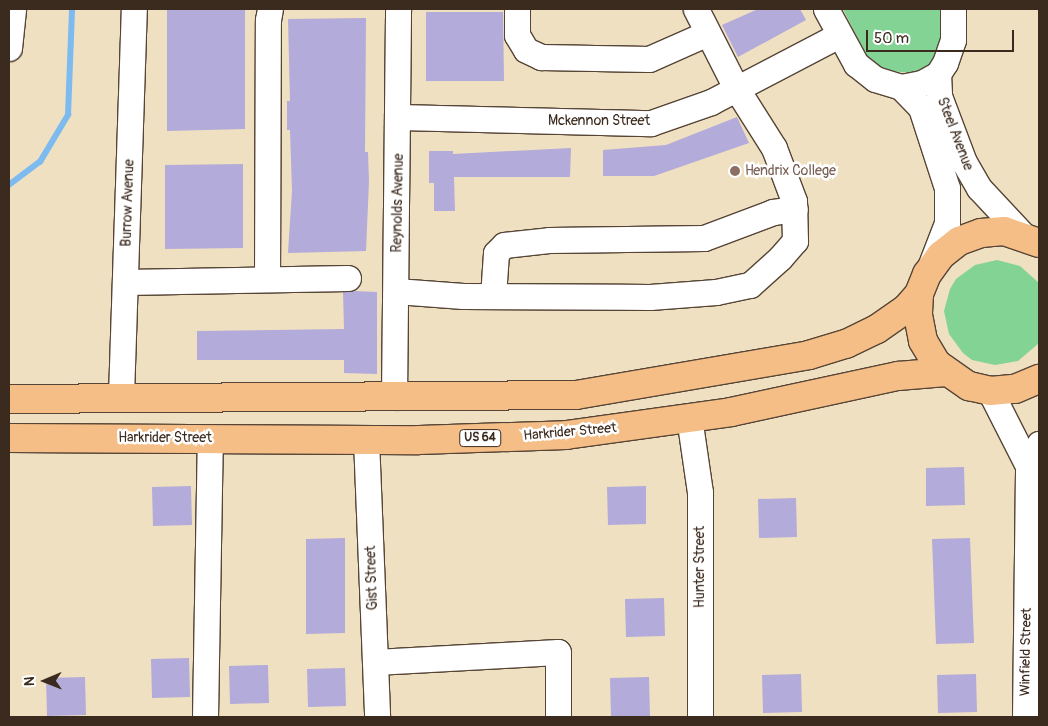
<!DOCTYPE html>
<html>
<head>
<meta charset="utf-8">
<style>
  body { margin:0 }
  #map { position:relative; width:1048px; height:726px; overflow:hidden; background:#efe0c1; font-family:Pangolin,sans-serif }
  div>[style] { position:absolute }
  .green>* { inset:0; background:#82d394 }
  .stream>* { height:5.5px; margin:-2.75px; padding:0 2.75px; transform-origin:2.75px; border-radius:2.75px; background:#7cbaef }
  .building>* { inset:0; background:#b3abd9 }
  .roads { filter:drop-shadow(1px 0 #564536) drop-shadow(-1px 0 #564536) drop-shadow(0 1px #564536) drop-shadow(0 -1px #564536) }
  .minor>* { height:25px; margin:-12.5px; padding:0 12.5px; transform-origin:12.5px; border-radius:12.5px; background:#fff }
  .major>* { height:28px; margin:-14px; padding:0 14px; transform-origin:14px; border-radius:14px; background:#f6be87 }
  .dots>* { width:14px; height:14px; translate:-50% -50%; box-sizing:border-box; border:2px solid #fff; border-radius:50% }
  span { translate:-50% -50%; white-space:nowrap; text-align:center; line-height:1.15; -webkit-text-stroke:5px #fff; paint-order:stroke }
  .shield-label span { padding:1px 4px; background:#fff; border:1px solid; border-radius:4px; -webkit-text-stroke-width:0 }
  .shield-label { font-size:12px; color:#3b2a1e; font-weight:700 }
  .street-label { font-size:14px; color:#3b2a1e }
  .education-label { font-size:14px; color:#785e54 }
  .left { translate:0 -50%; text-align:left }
  .frame { position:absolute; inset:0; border:10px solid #3b2a1e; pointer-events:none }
  .north { position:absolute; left:20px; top:656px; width:50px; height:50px; -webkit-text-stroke:4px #fff; paint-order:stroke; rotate:269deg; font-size:14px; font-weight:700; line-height:20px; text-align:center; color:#3b2a1e }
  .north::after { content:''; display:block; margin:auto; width:18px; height:22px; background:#3b2a1e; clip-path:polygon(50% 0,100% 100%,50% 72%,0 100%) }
  .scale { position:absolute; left:866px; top:30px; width:148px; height:22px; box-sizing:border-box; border:2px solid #3b2a1e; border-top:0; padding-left:6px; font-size:15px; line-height:18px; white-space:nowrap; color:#3b2a1e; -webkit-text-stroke:4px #fff; paint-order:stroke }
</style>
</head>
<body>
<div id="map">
  <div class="green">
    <i style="clip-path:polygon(843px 9px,941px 9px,944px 29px,936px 57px,926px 68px,911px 73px,882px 70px,866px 55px)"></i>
    <i style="clip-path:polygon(997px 260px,1020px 266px,1039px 283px,1039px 343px,1018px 361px,995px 365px,972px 360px,963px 353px,949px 334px,944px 311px,950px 289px,956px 279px,975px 265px)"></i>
  </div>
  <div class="stream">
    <i style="left:9px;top:185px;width:39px;rotate:-37deg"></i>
    <i style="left:40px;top:162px;width:55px;rotate:-59.2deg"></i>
    <i style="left:68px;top:115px;width:106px;rotate:-87.8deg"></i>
  </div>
  <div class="building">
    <i style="clip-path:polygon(167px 9px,245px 9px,245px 129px,167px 131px)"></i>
    <i style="clip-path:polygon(758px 9px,800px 9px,806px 20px,738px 57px,722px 25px)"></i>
    <i style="clip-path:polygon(426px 12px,503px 12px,504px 81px,426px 81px)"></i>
    <i style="clip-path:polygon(366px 18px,365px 152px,368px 152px,369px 181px,366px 251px,288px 253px,292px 191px,290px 130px,287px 130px,287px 101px,290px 101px,288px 19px)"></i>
    <i style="clip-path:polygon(737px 117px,749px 143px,654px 176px,603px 176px,603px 150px,666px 145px)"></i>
    <i style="clip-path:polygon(571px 148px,570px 177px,454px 177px,455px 211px,434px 211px,434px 183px,429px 183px,429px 151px,453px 151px,453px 154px)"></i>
    <i style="clip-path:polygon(243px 164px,243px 248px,165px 249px,165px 165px)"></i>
    <i style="clip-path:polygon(354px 291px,377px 292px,377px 374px,344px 373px,344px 360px,197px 360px,197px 331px,344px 329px,343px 292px)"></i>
    <i style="clip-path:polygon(964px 467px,965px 505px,926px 506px,926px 468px)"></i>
    <i style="clip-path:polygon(191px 486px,192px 525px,153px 526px,152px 487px)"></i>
    <i style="clip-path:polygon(646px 486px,646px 524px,608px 525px,607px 487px)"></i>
    <i style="clip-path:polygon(796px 498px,797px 537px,759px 538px,758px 499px)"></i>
    <i style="clip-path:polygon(345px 538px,345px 633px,306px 634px,306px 539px)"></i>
    <i style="clip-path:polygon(970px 538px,974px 643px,936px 644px,932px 539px)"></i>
    <i style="clip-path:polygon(664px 598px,665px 636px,626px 637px,625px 599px)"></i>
    <i style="clip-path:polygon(189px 658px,190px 697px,152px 698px,151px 659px)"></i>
    <i style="clip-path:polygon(268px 665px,269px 703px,230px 704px,229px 666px)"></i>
    <i style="clip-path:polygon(345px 668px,346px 706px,308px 707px,307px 669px)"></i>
    <i style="clip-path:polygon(801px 674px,802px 712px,763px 713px,762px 675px)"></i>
    <i style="clip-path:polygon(976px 674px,977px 712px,938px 713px,937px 675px)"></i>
    <i style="clip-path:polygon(85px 677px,86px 715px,47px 716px,46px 678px)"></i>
    <i style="clip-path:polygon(649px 677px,650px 716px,611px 717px,610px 678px)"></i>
  </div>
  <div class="roads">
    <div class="minor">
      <i style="left:517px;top:9px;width:26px;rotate:90deg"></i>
      <i style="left:517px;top:35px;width:17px;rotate:59deg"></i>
      <i style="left:526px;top:50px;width:17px;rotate:25deg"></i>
      <i style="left:541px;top:57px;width:108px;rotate:1.1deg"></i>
      <i style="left:649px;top:59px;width:64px;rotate:-23.8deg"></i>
      <i style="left:826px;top:9px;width:63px;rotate:61.4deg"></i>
      <i style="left:856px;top:64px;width:24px;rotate:38deg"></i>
      <i style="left:875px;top:79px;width:27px;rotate:17deg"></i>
      <i style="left:901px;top:87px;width:21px;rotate:-11deg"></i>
      <i style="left:922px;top:83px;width:18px;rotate:-29deg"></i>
      <i style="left:938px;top:74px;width:13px;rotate:-58deg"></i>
      <i style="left:945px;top:63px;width:24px;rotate:-71deg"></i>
      <i style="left:953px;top:40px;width:31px;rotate:-90deg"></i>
      <i style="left:9px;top:48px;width:39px;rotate:-84deg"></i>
      <i style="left:938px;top:74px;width:22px;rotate:87deg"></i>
      <i style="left:939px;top:96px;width:71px;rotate:69.3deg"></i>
      <i style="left:964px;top:162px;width:30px;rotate:60deg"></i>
      <i style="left:979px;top:188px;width:64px;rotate:46.9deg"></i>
      <i style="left:901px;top:87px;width:29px;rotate:46deg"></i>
      <i style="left:921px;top:108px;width:84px;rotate:72deg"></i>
      <i style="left:947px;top:188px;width:35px;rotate:90deg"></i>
      <i style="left:947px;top:223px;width:47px;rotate:111.1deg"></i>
      <i style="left:399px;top:117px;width:252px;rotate:1.4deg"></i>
      <i style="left:651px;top:123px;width:64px;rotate:-19.3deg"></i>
      <i style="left:711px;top:102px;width:144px;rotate:-27.6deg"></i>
      <i style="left:267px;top:279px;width:259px;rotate:-89.8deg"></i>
      <i style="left:268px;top:20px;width:11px;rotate:-80deg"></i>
      <i style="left:125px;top:282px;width:223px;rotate:-1deg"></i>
      <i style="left:396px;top:291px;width:67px;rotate:4.3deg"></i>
      <i style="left:463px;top:296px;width:187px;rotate:0.3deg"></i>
      <i style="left:650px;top:297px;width:66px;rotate:-4.3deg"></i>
      <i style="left:716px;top:292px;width:35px;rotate:-12deg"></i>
      <i style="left:750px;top:285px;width:40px;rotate:-42deg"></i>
      <i style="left:780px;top:258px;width:23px;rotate:-49deg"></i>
      <i style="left:795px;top:241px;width:40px;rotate:-91.4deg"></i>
      <i style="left:794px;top:201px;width:57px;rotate:-110.7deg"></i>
      <i style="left:774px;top:148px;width:71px;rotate:-122.3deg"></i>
      <i style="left:736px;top:88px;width:89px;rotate:-116.9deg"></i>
      <i style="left:493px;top:296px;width:43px;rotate:-86deg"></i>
      <i style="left:496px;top:253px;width:11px;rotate:-45deg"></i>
      <i style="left:504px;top:245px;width:45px;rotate:-6.3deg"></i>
      <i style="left:549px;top:240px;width:155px;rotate:-0.7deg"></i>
      <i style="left:704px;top:238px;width:74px;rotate:-20.6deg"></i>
      <i style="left:773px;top:212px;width:22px;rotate:-8deg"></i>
      <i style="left:990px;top:391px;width:84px;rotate:63.1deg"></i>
      <i style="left:121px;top:396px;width:387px;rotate:-88.1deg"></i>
      <i style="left:394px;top:397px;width:388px;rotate:-89.4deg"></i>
      <i style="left:689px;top:417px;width:76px;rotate:81.7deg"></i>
      <i style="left:700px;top:492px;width:225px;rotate:90deg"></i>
      <i style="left:366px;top:439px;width:278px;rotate:87.7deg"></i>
      <i style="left:375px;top:662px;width:183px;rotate:-3.1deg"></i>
      <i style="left:558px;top:652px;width:65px;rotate:90deg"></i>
      <i style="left:205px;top:717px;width:278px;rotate:-89deg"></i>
      <i style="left:1025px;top:717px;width:251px;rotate:-89.3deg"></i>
      <i style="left:1028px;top:466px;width:25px;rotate:-63deg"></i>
    </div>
    <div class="major">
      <i style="left:1039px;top:243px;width:37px;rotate:-161deg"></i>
      <i style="left:1004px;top:231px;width:23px;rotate:175deg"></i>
      <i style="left:981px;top:233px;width:23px;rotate:160deg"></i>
      <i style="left:959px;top:241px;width:23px;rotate:142deg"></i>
      <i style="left:941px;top:255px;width:24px;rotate:126deg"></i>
      <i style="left:927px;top:274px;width:22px;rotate:112deg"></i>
      <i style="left:919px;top:294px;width:21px;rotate:93deg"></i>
      <i style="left:918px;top:315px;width:26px;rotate:79deg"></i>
      <i style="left:923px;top:341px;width:27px;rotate:59deg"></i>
      <i style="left:937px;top:364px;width:39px;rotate:35deg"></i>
      <i style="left:969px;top:386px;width:22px;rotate:13deg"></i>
      <i style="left:990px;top:391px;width:25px;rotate:-5deg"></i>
      <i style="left:1015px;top:389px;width:26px;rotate:-23deg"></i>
      <i style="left:9px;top:399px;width:567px;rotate:-0.4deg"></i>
      <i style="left:576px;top:395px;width:236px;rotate:-9.7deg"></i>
      <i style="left:809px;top:355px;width:39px;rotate:-17deg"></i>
      <i style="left:846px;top:344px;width:34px;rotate:-26deg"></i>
      <i style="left:877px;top:329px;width:35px;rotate:-35deg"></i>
      <i style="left:906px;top:309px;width:20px;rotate:-49deg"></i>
      <i style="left:9px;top:438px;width:410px;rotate:0.3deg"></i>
      <i style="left:419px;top:440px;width:147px;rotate:-1.9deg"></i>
      <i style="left:566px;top:435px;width:167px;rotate:-7.9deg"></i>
      <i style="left:731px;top:412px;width:171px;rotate:-12.2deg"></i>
      <i style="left:898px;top:376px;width:48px;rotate:-4.8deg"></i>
    </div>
  </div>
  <div class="dots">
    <i style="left:735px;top:171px;background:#8d6e63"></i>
  </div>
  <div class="shield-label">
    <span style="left:480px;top:438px">US 64</span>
  </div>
  <div class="street-label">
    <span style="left:599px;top:121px">Mckennon Street</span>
    <span style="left:955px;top:134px;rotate:69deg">Steel Avenue</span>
    <span style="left:128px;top:203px;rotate:-88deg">Burrow Avenue</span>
    <span style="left:398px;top:203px;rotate:-89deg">Reynolds Avenue</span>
    <span style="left:570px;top:432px;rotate:-5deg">Harkrider Street</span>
    <span style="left:165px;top:438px">Harkrider Street</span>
    <span style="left:700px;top:567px;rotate:-90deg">Hunter Street</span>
    <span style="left:372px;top:578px;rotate:-92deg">Gist Street</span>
    <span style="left:1026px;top:652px;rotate:-89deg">Winfield Street</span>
  </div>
  <div class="education-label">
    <span class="left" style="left:745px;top:171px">Hendrix College</span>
  </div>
  <div class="frame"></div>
  <div class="north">N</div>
  <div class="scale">50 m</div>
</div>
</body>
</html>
